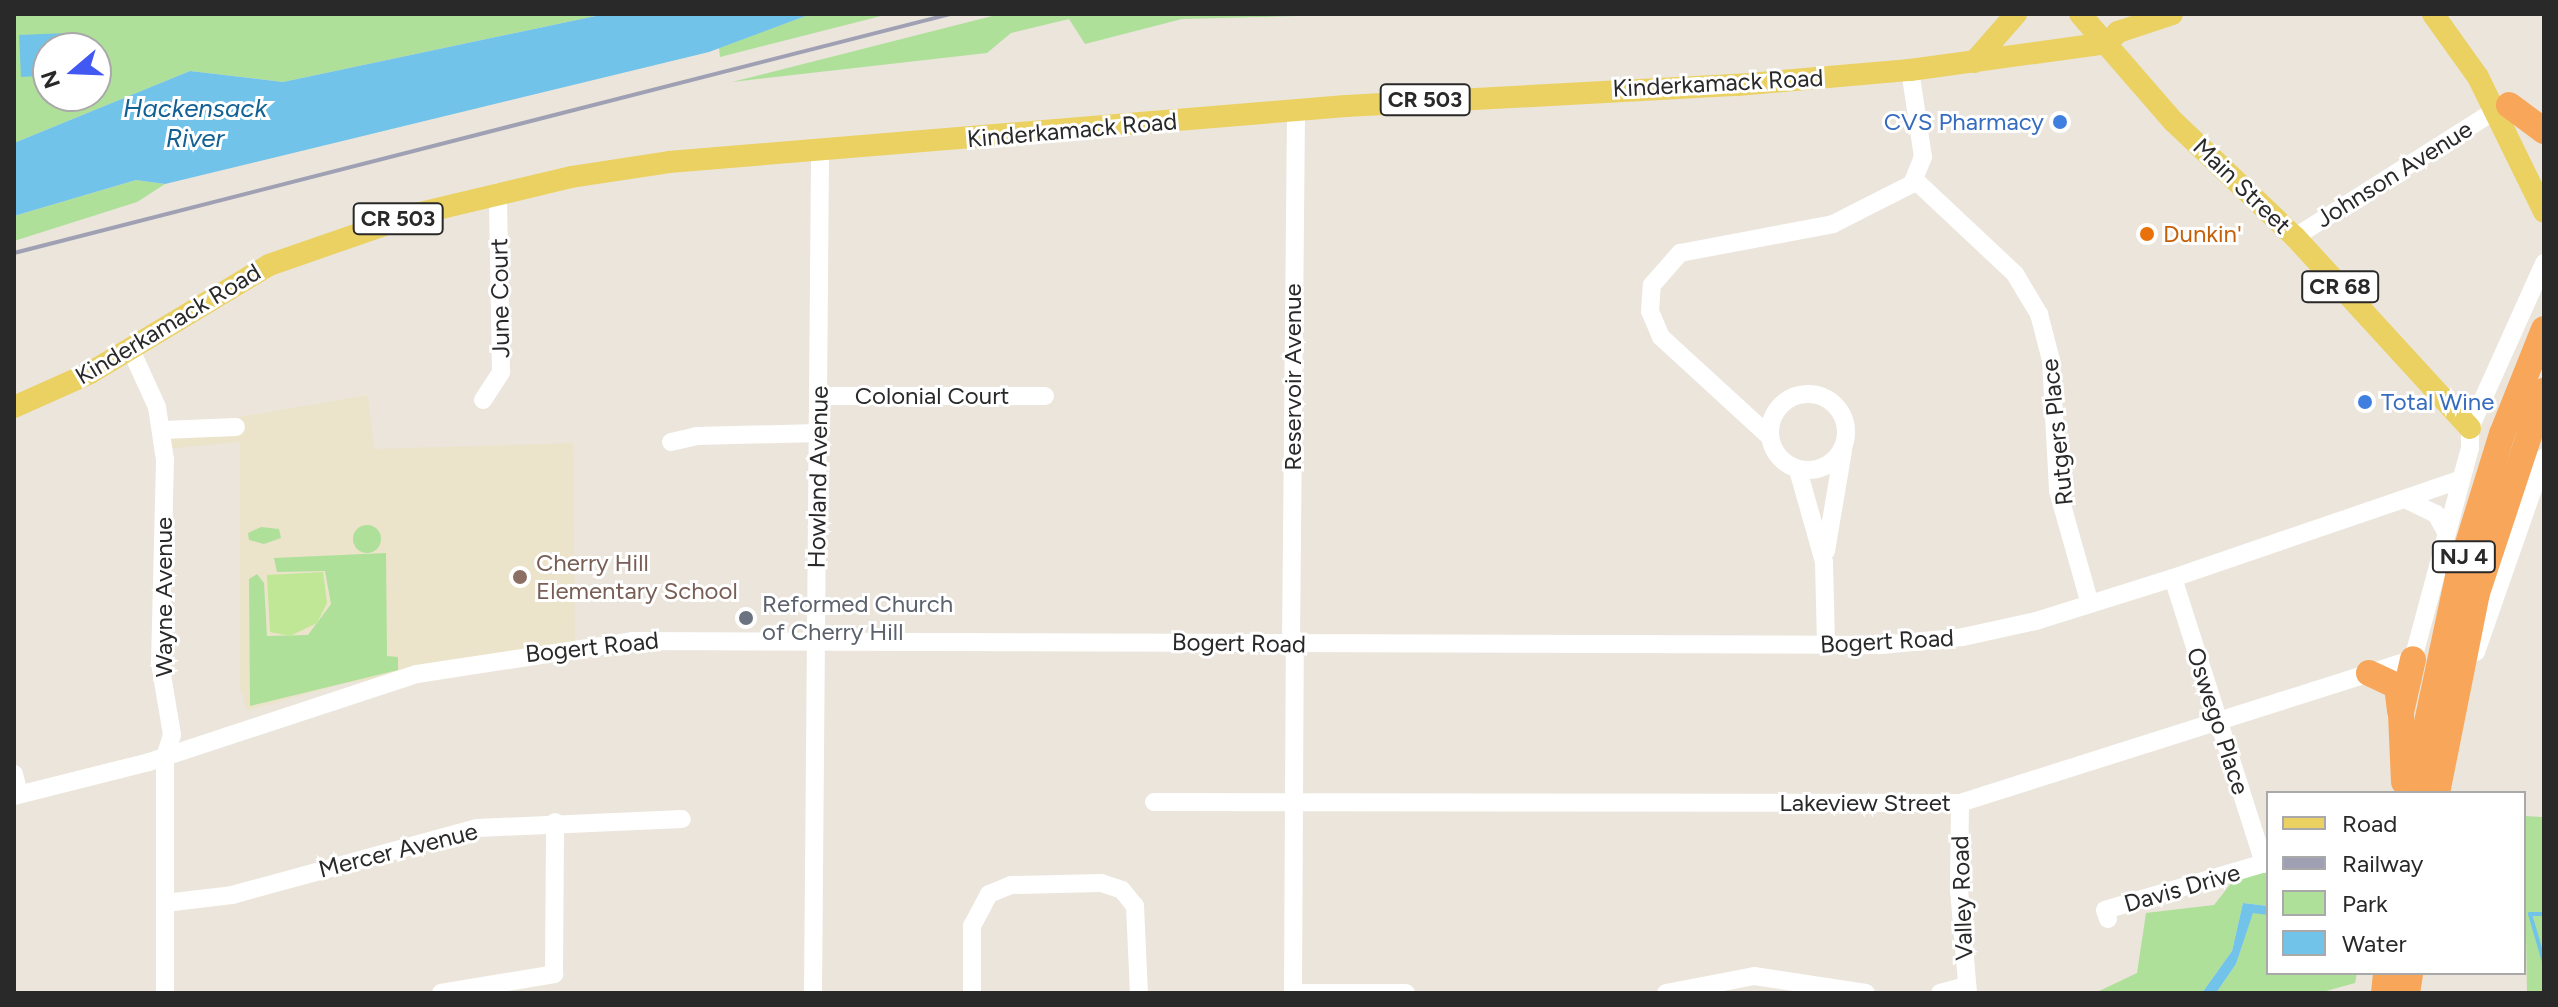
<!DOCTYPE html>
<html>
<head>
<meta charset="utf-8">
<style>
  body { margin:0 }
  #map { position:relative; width:2558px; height:1007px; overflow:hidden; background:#ebe5db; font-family:Figtree,sans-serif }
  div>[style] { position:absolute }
  .education>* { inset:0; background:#ece3cb }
  .green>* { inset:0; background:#aee09a }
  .round { border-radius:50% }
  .pitch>* { inset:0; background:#c0e796 }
  .water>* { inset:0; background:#72c3e9 }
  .stream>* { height:4px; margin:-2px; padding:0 2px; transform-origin:2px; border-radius:2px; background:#72c3e9 }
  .minor>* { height:18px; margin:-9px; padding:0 9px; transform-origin:9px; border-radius:9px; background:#fff }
  .minor>.ring { margin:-9px; padding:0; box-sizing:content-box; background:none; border:18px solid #fff; border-radius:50% }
  .major>* { height:22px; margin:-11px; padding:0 11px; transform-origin:11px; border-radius:11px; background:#ead161 }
  .highway>* { height:26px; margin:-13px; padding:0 13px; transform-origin:13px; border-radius:13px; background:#f7a65a }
  .rail>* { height:4px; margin:-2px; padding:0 2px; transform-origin:2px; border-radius:2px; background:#9fa0b3 }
  .dots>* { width:22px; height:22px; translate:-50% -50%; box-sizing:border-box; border:4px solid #fff; border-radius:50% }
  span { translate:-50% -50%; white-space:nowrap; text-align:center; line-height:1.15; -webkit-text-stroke:6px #fff; paint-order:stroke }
  .shield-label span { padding:2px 6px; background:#fff; border:2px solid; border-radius:6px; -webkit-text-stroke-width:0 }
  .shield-label { font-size:22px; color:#292929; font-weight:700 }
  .street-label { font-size:24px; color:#292929 }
  .shop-label { font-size:24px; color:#366cbe }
  .right { translate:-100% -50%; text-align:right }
  .left { translate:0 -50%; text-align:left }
  .food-label { font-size:24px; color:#c56008 }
  .education-label { font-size:24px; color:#785e54 }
  .worship-label { font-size:24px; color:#5b616d }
  .water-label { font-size:26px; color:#136194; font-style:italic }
  .frame { position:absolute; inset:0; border:16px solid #292929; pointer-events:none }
  .legend { position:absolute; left:2266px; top:791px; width:260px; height:184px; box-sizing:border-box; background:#fff; border:2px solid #a9a9a9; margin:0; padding:10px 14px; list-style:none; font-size:24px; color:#292929 }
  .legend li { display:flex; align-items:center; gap:16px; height:40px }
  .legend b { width:40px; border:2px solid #a9a9a9 }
  .north { position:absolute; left:32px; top:32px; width:80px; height:80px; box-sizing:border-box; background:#fff; border:2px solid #a9a9a9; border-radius:50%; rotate:251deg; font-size:22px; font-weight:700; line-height:32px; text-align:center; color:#292929 }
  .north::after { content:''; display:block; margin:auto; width:28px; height:36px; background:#4159f2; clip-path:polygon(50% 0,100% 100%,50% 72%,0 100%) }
</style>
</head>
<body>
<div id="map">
  <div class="education">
    <i style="clip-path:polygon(368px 395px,374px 449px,573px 443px,575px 647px,342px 684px,247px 711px,240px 689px,240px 442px,164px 449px,163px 430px)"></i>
  </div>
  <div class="green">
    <i style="clip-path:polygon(evenodd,14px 14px,605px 14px,283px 82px,190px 71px,14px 143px,14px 14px,48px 48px,96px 48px,96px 96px,48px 96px,48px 48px)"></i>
    <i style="clip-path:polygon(811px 14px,889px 14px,720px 57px,719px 48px)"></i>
    <i style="clip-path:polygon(1000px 14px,1335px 14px,1335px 15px,1182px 19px,1085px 44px,1069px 19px,1011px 33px,987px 53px,732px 82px)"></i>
    <i style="clip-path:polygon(136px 180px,165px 184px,137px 202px,14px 241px,14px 216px)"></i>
    <i class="round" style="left:353px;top:525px;width:28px;height:28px"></i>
    <i style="clip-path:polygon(261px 527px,279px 529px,281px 538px,264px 544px,249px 540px,248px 533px)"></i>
    <i style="clip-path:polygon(386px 553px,387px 656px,398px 657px,398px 670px,250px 706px,249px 579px,257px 574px,264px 583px,267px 636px,308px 635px,331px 604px,325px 571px,277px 572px,274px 558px)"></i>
    <i style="clip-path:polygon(2524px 816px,2544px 817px,2544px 993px,2527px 993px)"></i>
    <i style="clip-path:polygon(2268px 857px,2268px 906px,2243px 903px,2232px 951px,2202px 993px,2095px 993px,2137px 973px,2146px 913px,2214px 905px,2247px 863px)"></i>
    <i style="clip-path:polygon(2253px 912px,2268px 915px,2268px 973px,2357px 973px,2355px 983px,2319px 993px,2216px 993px,2236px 964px)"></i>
  </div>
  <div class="pitch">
    <i style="clip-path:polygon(323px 572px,327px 603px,317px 623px,290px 636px,270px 632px,267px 575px)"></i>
  </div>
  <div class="water">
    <i style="clip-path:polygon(605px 14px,811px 14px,709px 52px,165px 184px,136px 180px,14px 216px,14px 143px,190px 71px,283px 82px)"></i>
    <i style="clip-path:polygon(68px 33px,69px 48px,48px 48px,48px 57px,37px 57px,38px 76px,21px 77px,19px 35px)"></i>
    <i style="clip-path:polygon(2243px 903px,2268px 906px,2268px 915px,2253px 913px,2236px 964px,2216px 993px,2202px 993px,2232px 951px)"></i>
  </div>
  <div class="stream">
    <i style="left:2544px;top:914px;width:14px;rotate:180deg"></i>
    <i style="left:2530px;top:914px;width:50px;rotate:73.7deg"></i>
  </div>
  <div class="minor">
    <i style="left:1915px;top:180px;width:137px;rotate:43.2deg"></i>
    <i style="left:2015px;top:274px;width:47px;rotate:59deg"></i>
    <i style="left:2039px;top:314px;width:48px;rotate:75.4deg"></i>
    <i style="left:2051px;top:360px;width:131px;rotate:86.9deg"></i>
    <i style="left:2058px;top:491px;width:117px;rotate:74.2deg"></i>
    <i style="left:2295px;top:237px;width:236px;rotate:-32.3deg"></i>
    <i style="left:131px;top:350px;width:63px;rotate:65.5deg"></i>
    <i style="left:157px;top:407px;width:54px;rotate:81.4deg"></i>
    <i style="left:165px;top:460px;width:203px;rotate:91.4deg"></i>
    <i style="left:160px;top:663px;width:73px;rotate:80.5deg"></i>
    <i style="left:172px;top:735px;width:22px;rotate:108deg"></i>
    <i style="left:165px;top:756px;width:237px;rotate:90deg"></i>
    <i class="ring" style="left:1770px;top:394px;width:58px;height:58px"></i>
    <i style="left:819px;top:396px;width:226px"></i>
    <i style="left:483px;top:400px;width:33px;rotate:-57deg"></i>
    <i style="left:501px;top:372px;width:180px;rotate:-91deg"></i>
    <i style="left:163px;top:430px;width:73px;rotate:-2.4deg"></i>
    <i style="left:1769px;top:436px;width:147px;rotate:-137.5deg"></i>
    <i style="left:1661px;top:337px;width:28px;rotate:-113deg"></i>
    <i style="left:1650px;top:311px;width:26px;rotate:-86deg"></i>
    <i style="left:1652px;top:285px;width:43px;rotate:-48.8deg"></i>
    <i style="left:1680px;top:253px;width:156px;rotate:-10.7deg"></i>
    <i style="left:1833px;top:224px;width:89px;rotate:-26.9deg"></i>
    <i style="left:1912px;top:184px;width:29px;rotate:-68deg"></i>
    <i style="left:1923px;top:157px;width:88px;rotate:-98.5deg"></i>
    <i style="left:671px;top:442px;width:26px;rotate:-13deg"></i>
    <i style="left:696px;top:436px;width:122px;rotate:-1.4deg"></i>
    <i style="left:1798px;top:470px;width:96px;rotate:74.2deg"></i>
    <i style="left:1824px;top:562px;width:83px;rotate:88.6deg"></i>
    <i style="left:2405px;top:499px;width:34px;rotate:26deg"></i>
    <i style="left:2436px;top:514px;width:21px;rotate:61deg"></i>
    <i style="left:1826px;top:551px;width:101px;rotate:-80.4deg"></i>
    <i style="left:2173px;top:578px;width:300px;rotate:72.3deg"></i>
    <i style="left:1291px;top:643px;width:531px;rotate:-89.46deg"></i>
    <i style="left:2476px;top:652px;width:206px;rotate:-70.7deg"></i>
    <i style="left:14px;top:774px;width:21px;rotate:76deg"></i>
    <i style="left:14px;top:796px;width:139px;rotate:-14.1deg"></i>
    <i style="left:149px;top:762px;width:282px;rotate:-18.2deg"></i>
    <i style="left:417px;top:674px;width:218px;rotate:-8.7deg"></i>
    <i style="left:632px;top:641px;width:1250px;rotate:0.18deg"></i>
    <i style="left:1882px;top:645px;width:81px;rotate:-5.6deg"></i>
    <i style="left:1963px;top:637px;width:75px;rotate:-12.4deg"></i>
    <i style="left:2036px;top:621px;width:144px;rotate:-17.4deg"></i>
    <i style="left:2173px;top:578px;width:303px;rotate:-18.9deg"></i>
    <i style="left:1154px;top:802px;width:806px;rotate:0.07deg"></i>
    <i style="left:1960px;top:803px;width:475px;rotate:-17.6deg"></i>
    <i style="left:2413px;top:659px;width:219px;rotate:-74.9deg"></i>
    <i style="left:2470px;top:448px;width:20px;rotate:-90deg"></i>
    <i style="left:2470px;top:428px;width:181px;rotate:-65.8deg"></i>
    <i style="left:1960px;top:803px;width:87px;rotate:90.7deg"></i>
    <i style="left:1959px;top:890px;width:103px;rotate:85deg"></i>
    <i style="left:165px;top:903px;width:67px;rotate:-6.8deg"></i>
    <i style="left:232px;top:895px;width:254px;rotate:-15.3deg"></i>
    <i style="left:477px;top:828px;width:205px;rotate:-2.5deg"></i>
    <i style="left:2108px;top:919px;width:9px;rotate:-108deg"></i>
    <i style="left:2105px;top:910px;width:170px;rotate:-16.4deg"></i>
    <i style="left:441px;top:993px;width:115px;rotate:-9.5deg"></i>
    <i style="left:554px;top:974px;width:152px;rotate:-89.6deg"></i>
    <i style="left:813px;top:993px;width:841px;rotate:-89.52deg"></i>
    <i style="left:972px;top:993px;width:67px;rotate:-90deg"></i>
    <i style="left:972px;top:926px;width:36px;rotate:-62deg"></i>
    <i style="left:989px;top:894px;width:24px;rotate:-22deg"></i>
    <i style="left:1011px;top:885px;width:90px;rotate:-1.3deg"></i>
    <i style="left:1101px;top:883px;width:22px;rotate:18deg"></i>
    <i style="left:1122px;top:890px;width:21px;rotate:51deg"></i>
    <i style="left:1135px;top:906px;width:87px;rotate:87.4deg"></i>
    <i style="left:1293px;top:993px;width:350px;rotate:-89.7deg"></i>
    <i style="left:1302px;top:993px;width:104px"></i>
    <i style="left:1666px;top:993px;width:90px;rotate:-10.9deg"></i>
    <i style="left:1754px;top:976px;width:113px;rotate:8.6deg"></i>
    <i style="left:1940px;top:993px;width:28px;rotate:-15deg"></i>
  </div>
  <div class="major">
    <i style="left:2080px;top:14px;width:142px;rotate:49deg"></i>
    <i style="left:2173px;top:121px;width:168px;rotate:43.6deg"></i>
    <i style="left:2295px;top:237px;width:259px;rotate:47.5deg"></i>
    <i style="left:2433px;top:14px;width:77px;rotate:54.5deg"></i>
    <i style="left:2478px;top:77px;width:150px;rotate:63.9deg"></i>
    <i style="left:1974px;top:62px;width:64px;rotate:-48.8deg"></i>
    <i style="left:14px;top:407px;width:83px;rotate:-24.1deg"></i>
    <i style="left:90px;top:373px;width:209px;rotate:-31.1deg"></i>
    <i style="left:269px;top:265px;width:156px;rotate:-19.1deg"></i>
    <i style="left:416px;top:214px;width:159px;rotate:-13.4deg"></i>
    <i style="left:571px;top:177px;width:99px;rotate:-8.7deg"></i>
    <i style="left:669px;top:162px;width:679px;rotate:-4.73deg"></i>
    <i style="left:1346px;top:106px;width:392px;rotate:-3.1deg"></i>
    <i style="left:1737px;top:85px;width:174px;rotate:-5deg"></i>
    <i style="left:1910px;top:70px;width:199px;rotate:-7.8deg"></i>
    <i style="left:2107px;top:43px;width:16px;rotate:-45deg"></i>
    <i style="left:2118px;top:32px;width:57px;rotate:-18.4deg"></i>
  </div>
  <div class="highway">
    <i style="left:2509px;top:105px;width:44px;rotate:36.6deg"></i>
    <i style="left:2369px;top:673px;width:31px;rotate:25deg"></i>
    <i style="left:2397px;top:686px;width:25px;rotate:83deg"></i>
    <i style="left:2404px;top:782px;width:70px;rotate:-92.5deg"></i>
    <i style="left:2401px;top:712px;width:54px;rotate:-77.2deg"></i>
    <i style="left:2412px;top:793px;width:222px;rotate:-78deg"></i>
    <i style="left:2458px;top:576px;width:149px;rotate:-72.8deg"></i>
    <i style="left:2502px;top:434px;width:113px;rotate:-68.2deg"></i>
    <i style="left:2437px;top:793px;width:204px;rotate:-78.7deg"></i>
    <i style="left:2477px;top:593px;width:213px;rotate:-71.7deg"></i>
    <i style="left:2384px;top:993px;width:20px;rotate:-84deg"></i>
    <i style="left:2407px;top:993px;width:20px;rotate:-81deg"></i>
  </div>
  <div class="rail">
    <i style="left:14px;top:253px;width:966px;rotate:-14.32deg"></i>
  </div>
  <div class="dots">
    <i style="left:2060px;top:122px;background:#3f7fe0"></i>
    <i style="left:2147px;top:234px;background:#e8710a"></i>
    <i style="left:2365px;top:402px;background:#3f7fe0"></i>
    <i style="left:520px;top:577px;background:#8d6e63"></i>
    <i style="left:746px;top:618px;background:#6b7280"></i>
  </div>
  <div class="shield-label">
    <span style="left:1425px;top:100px">CR 503</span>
    <span style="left:398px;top:219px">CR 503</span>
    <span style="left:2340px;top:287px">CR 68</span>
    <span style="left:2464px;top:557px">NJ 4</span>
  </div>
  <div class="street-label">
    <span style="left:1718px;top:83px;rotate:-3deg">Kinderkamack Road</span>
    <span style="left:1072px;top:130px;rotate:-5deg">Kinderkamack Road</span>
    <span style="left:2394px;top:174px;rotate:-32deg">Johnson Avenue</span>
    <span style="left:2242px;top:186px;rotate:44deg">Main Street</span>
    <span style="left:500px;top:298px;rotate:-91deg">June Court</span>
    <span style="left:168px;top:324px;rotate:-31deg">Kinderkamack Road</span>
    <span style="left:1293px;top:377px;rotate:-90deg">Reservoir Avenue</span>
    <span style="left:932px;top:396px">Colonial Court</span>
    <span style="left:2057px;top:432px;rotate:-96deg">Rutgers Place</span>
    <span style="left:818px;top:477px;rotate:-89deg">Howland Avenue</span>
    <span style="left:164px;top:597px;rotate:-90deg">Wayne Avenue</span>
    <span style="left:1887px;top:641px;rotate:-3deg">Bogert Road</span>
    <span style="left:1239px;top:643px;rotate:1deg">Bogert Road</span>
    <span style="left:592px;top:647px;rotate:-6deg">Bogert Road</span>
    <span style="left:2218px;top:721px;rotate:72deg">Oswego Place</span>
    <span style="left:1865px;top:803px">Lakeview Street</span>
    <span style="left:398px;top:850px;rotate:-14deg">Mercer Avenue</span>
    <span style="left:2182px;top:888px;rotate:-16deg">Davis Drive</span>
    <span style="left:1962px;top:898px;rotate:-92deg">Valley Road</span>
  </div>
  <div class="shop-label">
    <span class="right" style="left:2044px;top:122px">CVS Pharmacy</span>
    <span class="left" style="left:2381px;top:402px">Total Wine</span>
  </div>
  <div class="food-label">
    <span class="left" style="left:2163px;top:234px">Dunkin'</span>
  </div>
  <div class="education-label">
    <span class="left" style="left:536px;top:577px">Cherry Hill<br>Elementary School</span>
  </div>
  <div class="worship-label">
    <span class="left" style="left:762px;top:618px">Reformed Church<br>of Cherry Hill</span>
  </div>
  <div class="water-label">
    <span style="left:195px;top:124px">Hackensack<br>River</span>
  </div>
  <div class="frame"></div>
  <ul class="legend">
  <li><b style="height:10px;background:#ead161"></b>Road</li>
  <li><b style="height:10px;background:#9fa0b3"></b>Railway</li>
  <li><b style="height:22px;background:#aee09a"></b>Park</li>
  <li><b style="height:22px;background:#72c3e9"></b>Water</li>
  </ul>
  <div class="north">N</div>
</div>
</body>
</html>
